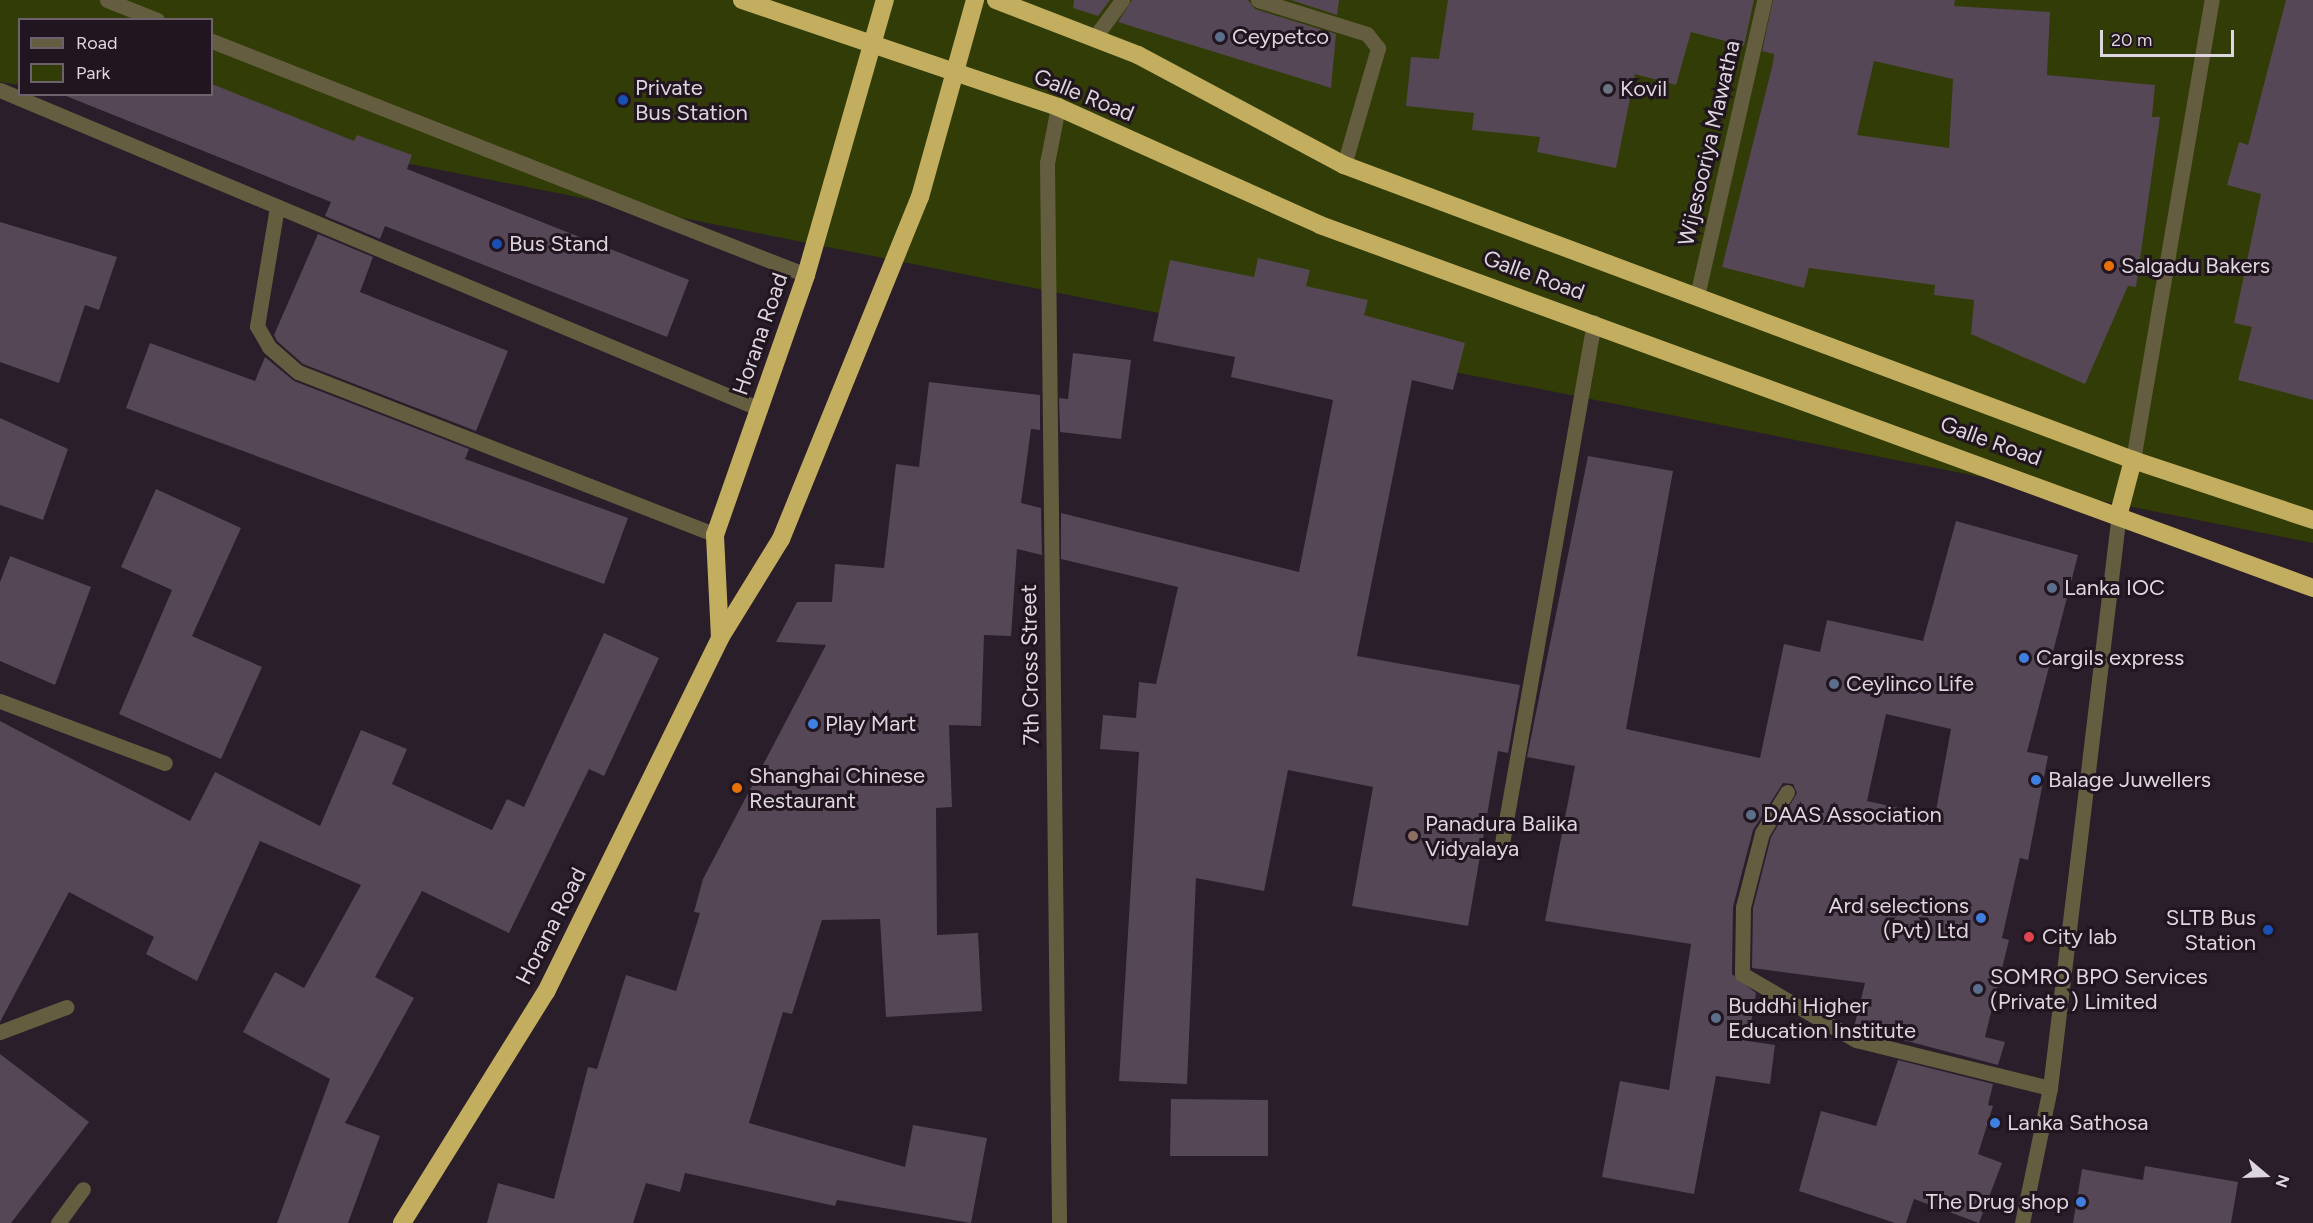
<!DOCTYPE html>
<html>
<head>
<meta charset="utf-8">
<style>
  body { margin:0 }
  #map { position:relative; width:2313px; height:1223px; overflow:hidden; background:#2a1e2a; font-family:Figtree,sans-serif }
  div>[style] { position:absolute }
  .green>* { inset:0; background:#313c07 }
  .building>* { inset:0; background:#554755 }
  .minor>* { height:15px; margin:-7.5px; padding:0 7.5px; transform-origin:7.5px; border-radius:7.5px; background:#655d3f }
  .highway>* { height:18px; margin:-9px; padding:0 9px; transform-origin:9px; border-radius:9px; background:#c3ae5f }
  .dots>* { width:16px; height:16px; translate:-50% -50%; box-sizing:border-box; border:3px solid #211520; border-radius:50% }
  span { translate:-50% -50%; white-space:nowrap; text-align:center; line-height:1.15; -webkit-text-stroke:6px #211520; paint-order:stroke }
  .poi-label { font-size:22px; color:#ded6de }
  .left { translate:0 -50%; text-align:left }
  .right { translate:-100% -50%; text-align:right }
  .street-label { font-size:22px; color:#ded6de }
  .legend { position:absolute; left:18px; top:18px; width:195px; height:78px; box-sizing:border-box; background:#211520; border:2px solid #6d626c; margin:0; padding:8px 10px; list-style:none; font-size:18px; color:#ded6de }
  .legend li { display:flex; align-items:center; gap:12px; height:30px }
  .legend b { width:30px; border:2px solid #6d626c }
  .north { position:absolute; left:2235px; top:1145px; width:60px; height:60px; -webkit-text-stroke:4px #211520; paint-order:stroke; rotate:109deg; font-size:16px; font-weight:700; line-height:24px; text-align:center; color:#ded6de }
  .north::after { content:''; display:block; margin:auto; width:21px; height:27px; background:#ded6de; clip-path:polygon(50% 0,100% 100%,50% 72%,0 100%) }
  .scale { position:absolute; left:2100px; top:30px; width:134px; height:27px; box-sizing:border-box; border:3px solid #ded6de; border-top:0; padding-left:8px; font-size:18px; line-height:21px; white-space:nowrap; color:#ded6de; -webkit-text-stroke:4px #211520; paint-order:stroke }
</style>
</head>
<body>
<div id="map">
  <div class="green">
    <i style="clip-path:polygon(0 0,2313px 0,2313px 543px,65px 95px,212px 94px,212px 20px,20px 20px,19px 85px,0 82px)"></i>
  </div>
  <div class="building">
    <i style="clip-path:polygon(1074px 0,1110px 0,1098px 16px,1073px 8px)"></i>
    <i style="clip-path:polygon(1132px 0,1248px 0,1255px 9px,1336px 34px,1331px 88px,1118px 22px)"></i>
    <i style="clip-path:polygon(1291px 0,1339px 0,1337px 15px)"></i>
    <i style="clip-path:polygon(1448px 0,1754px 0,1744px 46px,1691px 32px,1676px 85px,1635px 74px,1616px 168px,1537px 152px,1540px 137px,1472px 130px,1474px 113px,1406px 106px,1411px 57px,1439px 59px)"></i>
    <i style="clip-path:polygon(evenodd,1773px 0,1955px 0,1954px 6px,2050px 12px,2047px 75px,2155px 85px,2152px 117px,2160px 117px,2136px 287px,2128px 286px,2085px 384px,1971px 334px,1974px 300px,1934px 295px,1935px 285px,1809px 268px,1804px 288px,1722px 267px,1773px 63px,1774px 54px,1762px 51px,1773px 0,1874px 61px,1953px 79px,1949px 148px,1857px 135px,1874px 61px)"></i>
    <i style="clip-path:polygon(2286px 0,2313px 0,2313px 400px,2238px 380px,2252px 327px,2234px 323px,2261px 194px,2227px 185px,2239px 142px,2248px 145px)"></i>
    <i style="clip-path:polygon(212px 84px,354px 141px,357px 135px,412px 155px,407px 169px,689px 280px,667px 337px,385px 226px,380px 239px,325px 216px,331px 202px,66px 96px,212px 94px)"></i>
    <i style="clip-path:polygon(0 222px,117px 257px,99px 310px,85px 305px,59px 383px,0 362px)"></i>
    <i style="clip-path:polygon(318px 234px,373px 257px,360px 292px,508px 351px,476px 431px,303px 364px,277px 341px,274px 335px)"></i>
    <i style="clip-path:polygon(1258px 258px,1310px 270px,1306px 286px,1368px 300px,1364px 315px,1465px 343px,1453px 390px,1412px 380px,1357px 656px,1520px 685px,1508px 753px,1498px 751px,1468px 926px,1352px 906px,1373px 787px,1288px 770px,1264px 891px,1196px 878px,1187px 1084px,1119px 1081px,1139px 752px,1100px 749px,1103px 715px,1136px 718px,1139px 682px,1156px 684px,1178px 587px,1061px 559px,1061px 513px,1299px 572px,1333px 400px,1231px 377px,1235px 357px,1153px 341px,1170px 260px,1254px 277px)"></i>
    <i style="clip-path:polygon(150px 343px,255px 381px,265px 357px,294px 381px,469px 449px,465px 459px,628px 518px,604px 584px,126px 408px)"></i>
    <i style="clip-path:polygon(1073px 353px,1131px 360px,1121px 439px,1060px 432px,1059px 398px,1068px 399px)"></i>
    <i style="clip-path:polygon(929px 382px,1040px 395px,1040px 430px,1031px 429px,1021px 503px,1041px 508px,1042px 555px,1017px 549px,1011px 636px,984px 635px,981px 726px,949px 725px,952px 807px,936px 808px,937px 935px,978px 933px,982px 1011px,886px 1017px,880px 919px,822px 920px,792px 1014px,783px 1012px,749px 1123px,905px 1167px,913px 1125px,987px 1138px,971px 1223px,837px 1200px,835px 1206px,685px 1173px,680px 1192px,646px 1183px,633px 1223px,487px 1223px,498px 1183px,554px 1199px,588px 1067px,597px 1069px,626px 975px,676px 991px,700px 913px,694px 912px,703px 879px,826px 645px,776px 642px,797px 602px,832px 602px,835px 564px,884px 568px,896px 464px,919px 467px)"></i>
    <i style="clip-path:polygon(0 418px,68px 449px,43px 520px,0 505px)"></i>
    <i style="clip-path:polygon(evenodd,1588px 456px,1673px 471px,1626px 729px,1760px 758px,1784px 644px,1820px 652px,1827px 620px,1923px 641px,1956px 521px,2078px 555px,2027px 752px,2048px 756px,2028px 860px,2020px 858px,2002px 938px,2009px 940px,1985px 1037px,2005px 1042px,1998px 1065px,1854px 1027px,1865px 983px,1752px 968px,1753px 908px,1771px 837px,1797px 793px,1793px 784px,1783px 783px,1753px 830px,1733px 907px,1732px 974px,1756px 993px,1748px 1041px,1775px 1045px,1770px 1084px,1716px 1076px,1694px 1194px,1602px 1177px,1620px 1081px,1669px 1090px,1691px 944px,1545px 921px,1575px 766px,1527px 757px,1588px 456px,1886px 714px,1951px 729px,1935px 816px,1867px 801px,1886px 714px)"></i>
    <i style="clip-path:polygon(156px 489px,241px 528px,192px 636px,262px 667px,221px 759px,119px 714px,172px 590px,121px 567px)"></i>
    <i style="clip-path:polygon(10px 556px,91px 587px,55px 685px,0 661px,0 582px)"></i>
    <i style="clip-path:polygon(604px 633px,659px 658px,604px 776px,589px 769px,509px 933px,422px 891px,375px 977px,414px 998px,345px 1123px,380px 1136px,348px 1223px,277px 1223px,330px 1079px,243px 1032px,275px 972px,304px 988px,361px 885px,260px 841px,197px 981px,146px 954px,154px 937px,69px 892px,0 1022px,0 721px,190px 821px,215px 772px,320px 826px,361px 730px,407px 749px,392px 784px,492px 830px,507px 799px,524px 807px)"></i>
    <i style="clip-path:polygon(0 1054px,89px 1122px,11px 1223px,0 1223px)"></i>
    <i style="clip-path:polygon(1898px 1060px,1993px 1084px,1988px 1105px,1993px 1106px,1978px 1154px,2002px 1163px,1979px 1223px,1914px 1199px,1906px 1223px,1895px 1223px,1799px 1191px,1821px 1111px,1876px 1126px)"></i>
    <i style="clip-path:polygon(1171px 1099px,1268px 1100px,1268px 1156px,1170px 1156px)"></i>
    <i style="clip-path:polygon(2145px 1166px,2238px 1182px,2231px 1223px,2073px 1223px,2082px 1169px,2143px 1180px)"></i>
  </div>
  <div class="minor">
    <i style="left:107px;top:0;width:54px;rotate:21.8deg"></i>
    <i style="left:1258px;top:0;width:114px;rotate:17.3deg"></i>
    <i style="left:1367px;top:34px;width:18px;rotate:52deg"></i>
    <i style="left:1378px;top:48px;width:122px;rotate:106.2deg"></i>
    <i style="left:1095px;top:37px;width:46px;rotate:-53.9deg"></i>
    <i style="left:212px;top:41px;width:638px;rotate:21.5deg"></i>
    <i style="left:0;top:90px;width:824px;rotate:22.77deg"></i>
    <i style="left:1058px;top:107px;width:57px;rotate:101.1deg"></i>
    <i style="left:1047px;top:163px;width:1060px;rotate:89.35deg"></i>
    <i style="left:277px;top:207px;width:121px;rotate:99.5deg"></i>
    <i style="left:257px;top:326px;width:24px;rotate:60deg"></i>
    <i style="left:269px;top:347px;width:38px;rotate:41deg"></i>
    <i style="left:298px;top:372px;width:448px;rotate:21.3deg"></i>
    <i style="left:1697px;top:296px;width:303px;rotate:-77.2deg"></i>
    <i style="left:2133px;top:460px;width:467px;rotate:-80.3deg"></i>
    <i style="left:0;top:701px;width:176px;rotate:20.6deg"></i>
    <i style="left:1787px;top:792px;width:48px;rotate:121.4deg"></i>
    <i style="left:1762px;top:833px;width:76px;rotate:104.4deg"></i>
    <i style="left:1743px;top:907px;width:67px;rotate:90.9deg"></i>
    <i style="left:1742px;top:974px;width:132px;rotate:30.1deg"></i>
    <i style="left:1856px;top:1040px;width:200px;rotate:13.9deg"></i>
    <i style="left:1501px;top:849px;width:535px;rotate:-79.99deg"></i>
    <i style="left:0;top:1032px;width:71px;rotate:-20.7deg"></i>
    <i style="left:58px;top:1223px;width:42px;rotate:-53.7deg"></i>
    <i style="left:2022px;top:1223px;width:138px;rotate:-78.3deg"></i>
    <i style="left:2050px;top:1088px;width:579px;rotate:-83.16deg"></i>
  </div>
  <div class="highway">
    <i style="left:742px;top:0;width:334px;rotate:18.7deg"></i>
    <i style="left:1058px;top:107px;width:287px;rotate:24.2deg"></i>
    <i style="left:1320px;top:225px;width:1057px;rotate:20.08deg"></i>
    <i style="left:996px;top:0;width:152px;rotate:21.2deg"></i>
    <i style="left:1138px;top:55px;width:234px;rotate:28.1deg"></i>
    <i style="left:1344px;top:165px;width:842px;rotate:20.5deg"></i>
    <i style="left:2133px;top:460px;width:190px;rotate:18.4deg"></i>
    <i style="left:2119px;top:513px;width:55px;rotate:-75.2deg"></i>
    <i style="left:720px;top:638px;width:103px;rotate:-92.8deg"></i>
    <i style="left:715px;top:535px;width:275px;rotate:-70.7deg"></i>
    <i style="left:806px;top:275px;width:286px;rotate:-74deg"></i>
    <i style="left:402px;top:1223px;width:272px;rotate:-58.1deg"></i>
    <i style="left:546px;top:992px;width:394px;rotate:-63.8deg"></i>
    <i style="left:720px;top:638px;width:116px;rotate:-58.4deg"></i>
    <i style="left:781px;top:539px;width:369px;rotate:-67.9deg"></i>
    <i style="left:920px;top:197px;width:205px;rotate:-74.4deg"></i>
  </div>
  <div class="dots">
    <i style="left:1220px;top:37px;background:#5c6f8a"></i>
    <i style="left:1608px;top:89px;background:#6b7280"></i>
    <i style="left:623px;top:100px;background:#1a4fb4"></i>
    <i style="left:497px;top:244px;background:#1a4fb4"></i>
    <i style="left:2109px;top:266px;background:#e8710a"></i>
    <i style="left:2052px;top:588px;background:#5c6f8a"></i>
    <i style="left:2024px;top:658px;background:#3f7fe0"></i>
    <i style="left:1834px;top:684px;background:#5c6f8a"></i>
    <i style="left:813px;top:724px;background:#3f7fe0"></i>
    <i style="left:2036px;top:780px;background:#3f7fe0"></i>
    <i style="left:737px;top:788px;background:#e8710a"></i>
    <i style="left:1751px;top:815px;background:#5c6f8a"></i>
    <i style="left:1413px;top:836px;background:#8d6e63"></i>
    <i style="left:1981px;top:918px;background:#3f7fe0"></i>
    <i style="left:2268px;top:930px;background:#1a4fb4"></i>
    <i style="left:2029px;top:937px;background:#e0444e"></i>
    <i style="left:1978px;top:989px;background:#5c6f8a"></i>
    <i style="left:1716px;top:1018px;background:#5c6f8a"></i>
    <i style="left:1995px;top:1123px;background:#3f7fe0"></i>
    <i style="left:2081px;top:1202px;background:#3f7fe0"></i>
  </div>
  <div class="poi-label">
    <span class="left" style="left:1232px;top:37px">Ceypetco</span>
    <span class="left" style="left:635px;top:100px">Private<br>Bus Station</span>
    <span class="left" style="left:1620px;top:89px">Kovil</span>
    <span class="left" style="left:509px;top:244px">Bus Stand</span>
    <span class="left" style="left:2121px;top:266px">Salgadu Bakers</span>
    <span class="left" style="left:2064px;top:588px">Lanka IOC</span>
    <span class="left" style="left:2036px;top:658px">Cargils express</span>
    <span class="left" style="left:1846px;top:684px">Ceylinco Life</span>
    <span class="left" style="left:825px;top:724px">Play Mart</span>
    <span class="left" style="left:749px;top:788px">Shanghai Chinese<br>Restaurant</span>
    <span class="left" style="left:2048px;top:780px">Balage Juwellers</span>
    <span class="left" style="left:1763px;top:815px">DAAS Association</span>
    <span class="left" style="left:1425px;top:836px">Panadura Balika<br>Vidyalaya</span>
    <span class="right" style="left:1969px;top:918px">Ard selections<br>(Pvt) Ltd</span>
    <span class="right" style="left:2256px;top:930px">SLTB Bus<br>Station</span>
    <span class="left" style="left:2042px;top:937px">City lab</span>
    <span class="left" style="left:1990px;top:989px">SOMRO BPO Services<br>(Private ) Limited</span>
    <span class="left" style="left:1728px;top:1018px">Buddhi Higher<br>Education Institute</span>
    <span class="left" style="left:2007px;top:1123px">Lanka Sathosa</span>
    <span class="right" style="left:2069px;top:1202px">The Drug shop</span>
  </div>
  <div class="street-label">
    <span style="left:1084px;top:95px;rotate:22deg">Galle Road</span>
    <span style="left:1709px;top:143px;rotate:-77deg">Wijesooriya Mawatha</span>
    <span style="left:1534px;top:275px;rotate:20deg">Galle Road</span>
    <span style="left:760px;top:334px;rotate:-71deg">Horana Road</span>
    <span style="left:1991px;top:441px;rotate:20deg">Galle Road</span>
    <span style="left:1030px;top:665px;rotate:-91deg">7th Cross Street</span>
    <span style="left:551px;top:926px;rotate:-63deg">Horana Road</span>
  </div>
  <ul class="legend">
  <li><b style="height:8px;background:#655d3f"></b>Road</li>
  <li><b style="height:16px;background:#313c07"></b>Park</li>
  </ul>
  <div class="north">N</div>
  <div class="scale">20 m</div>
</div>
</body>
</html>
